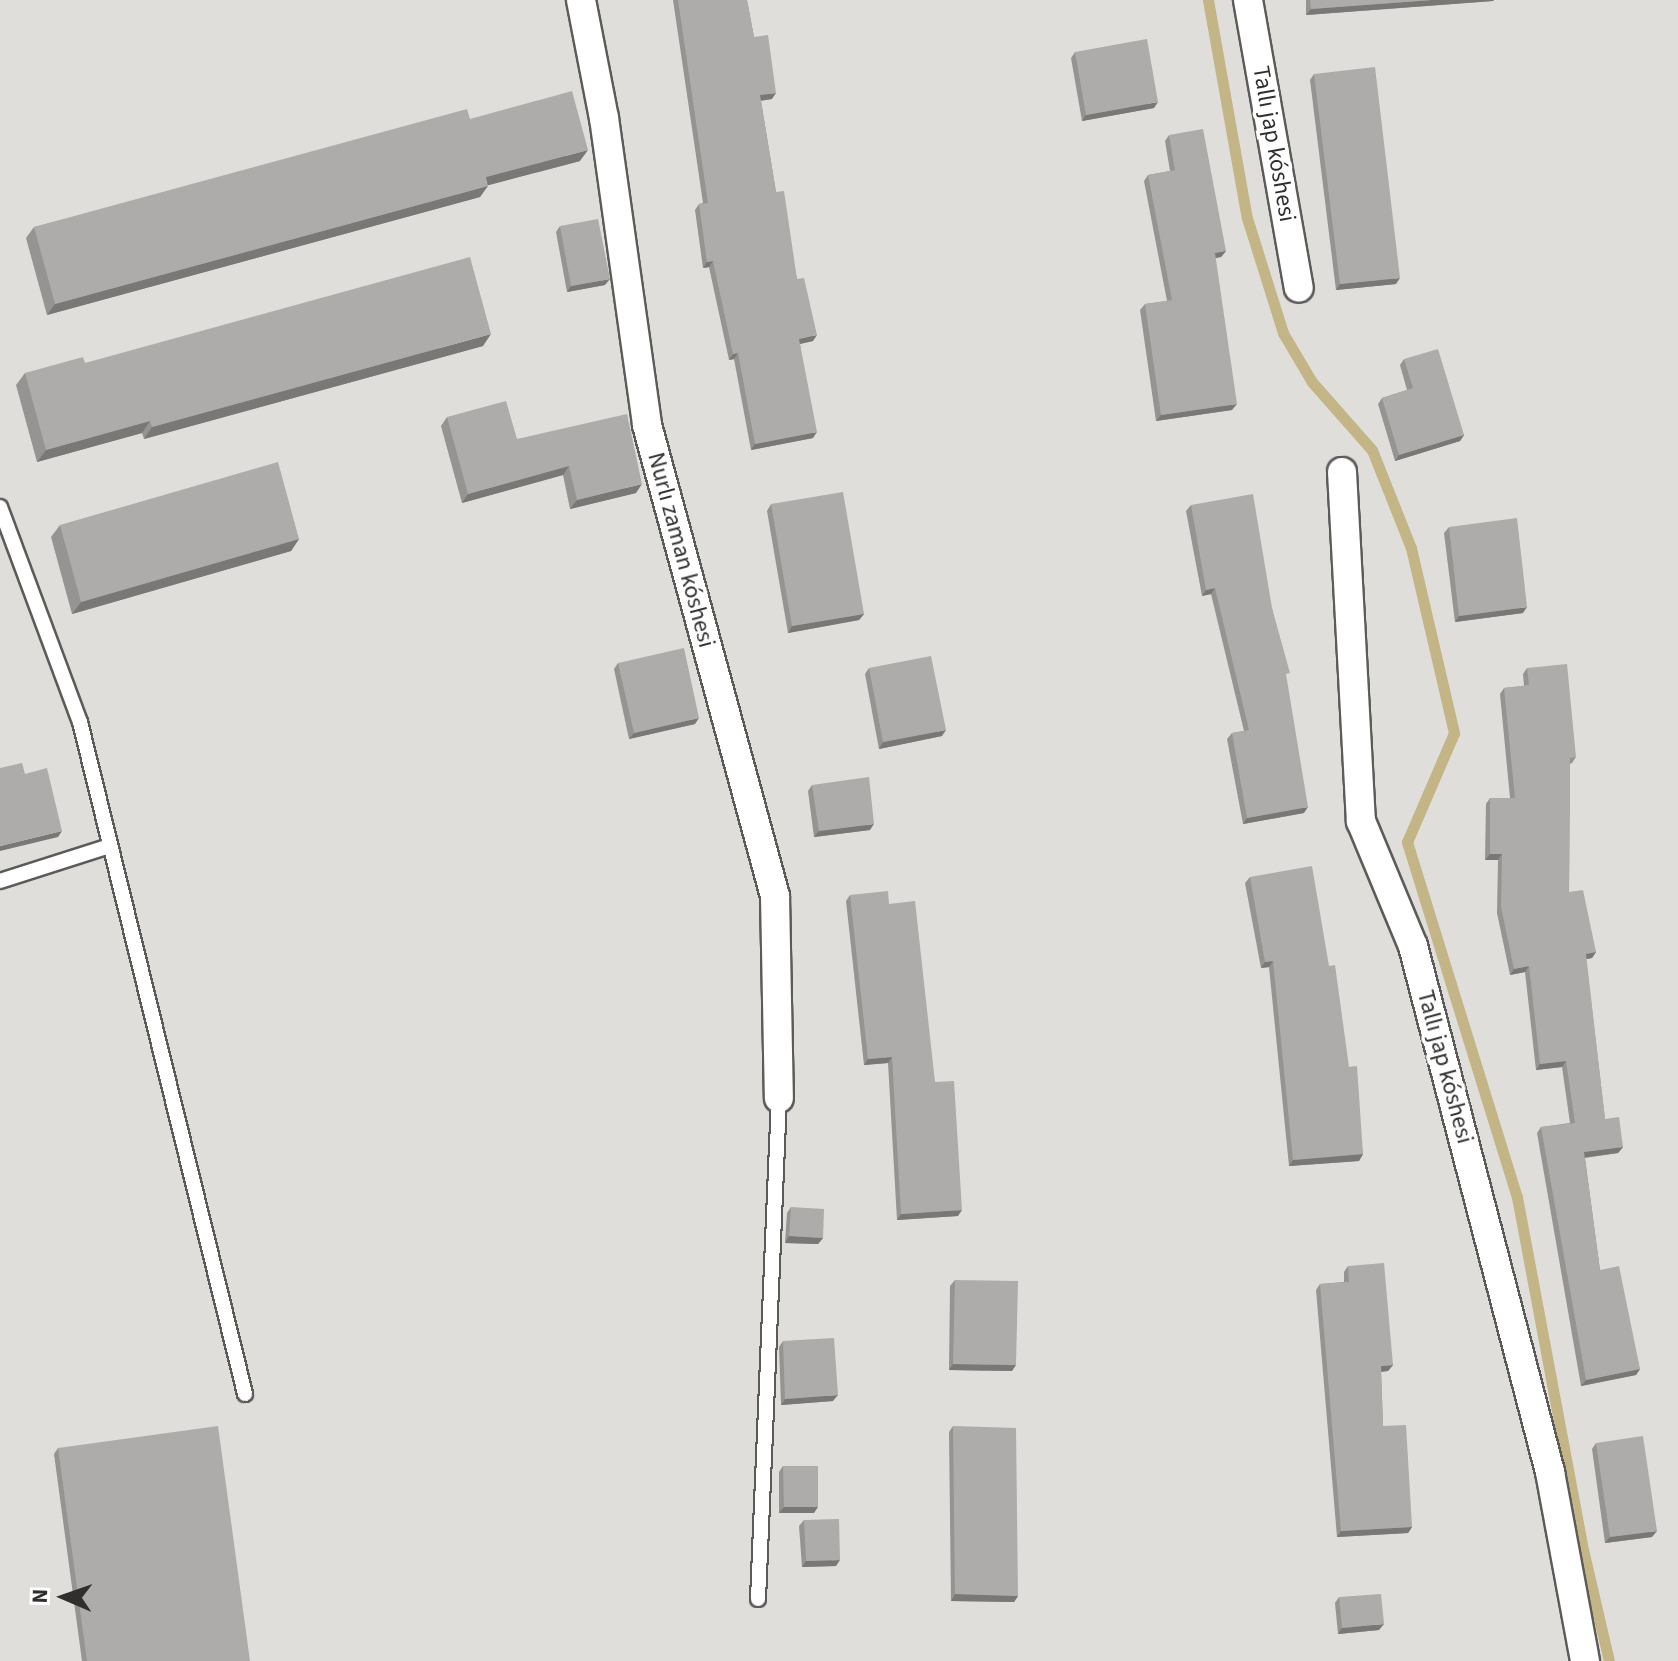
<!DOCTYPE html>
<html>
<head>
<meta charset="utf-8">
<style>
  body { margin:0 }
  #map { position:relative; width:1678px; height:1661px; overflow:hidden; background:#dfdedb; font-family:"Source Sans 3",sans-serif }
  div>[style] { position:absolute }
  .stream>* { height:11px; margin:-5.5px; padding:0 5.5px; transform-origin:5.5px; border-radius:5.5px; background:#c3b585 }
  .roads { filter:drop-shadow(2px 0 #5c5b59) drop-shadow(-2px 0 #5c5b59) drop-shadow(0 2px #5c5b59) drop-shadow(0 -2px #5c5b59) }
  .service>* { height:14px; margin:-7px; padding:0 7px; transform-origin:7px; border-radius:7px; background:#fff }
  .minor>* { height:28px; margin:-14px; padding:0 14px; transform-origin:14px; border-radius:14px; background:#fff }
  .wall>* { inset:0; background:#959492 }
  .shaded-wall>* { inset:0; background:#797877 }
  .building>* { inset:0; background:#adacaa }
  span { translate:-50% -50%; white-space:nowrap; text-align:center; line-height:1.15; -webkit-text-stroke:7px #fff; paint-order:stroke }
  .street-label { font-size:24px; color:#2f2f2e }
  .north { position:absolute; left:24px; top:1557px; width:80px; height:80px; -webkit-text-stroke:6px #fff; paint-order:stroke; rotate:272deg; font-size:22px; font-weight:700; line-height:32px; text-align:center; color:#2f2f2e }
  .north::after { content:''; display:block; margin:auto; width:28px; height:36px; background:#2f2f2e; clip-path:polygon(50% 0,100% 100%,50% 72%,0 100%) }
</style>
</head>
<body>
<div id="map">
  <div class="stream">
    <i style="left:1208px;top:0;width:221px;rotate:79.9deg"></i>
    <i style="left:1247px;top:218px;width:121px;rotate:72.6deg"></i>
    <i style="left:1283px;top:333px;width:57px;rotate:59.4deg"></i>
    <i style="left:1312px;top:382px;width:91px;rotate:48.6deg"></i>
    <i style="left:1372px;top:450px;width:105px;rotate:68.3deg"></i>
    <i style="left:1411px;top:548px;width:190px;rotate:76.9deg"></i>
    <i style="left:1454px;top:733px;width:119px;rotate:113.3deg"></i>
    <i style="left:1407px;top:842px;width:372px;rotate:72.8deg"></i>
    <i style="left:1517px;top:1197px;width:354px;rotate:79.4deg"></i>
    <i style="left:1582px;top:1545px;width:119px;rotate:76.9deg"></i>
  </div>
  <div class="roads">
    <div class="service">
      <i style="left:0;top:507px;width:229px;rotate:69.6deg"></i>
      <i style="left:80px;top:722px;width:692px;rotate:76.2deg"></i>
      <i style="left:0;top:881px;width:115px;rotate:-17.7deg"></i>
      <i style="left:758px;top:1599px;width:501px;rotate:-87.6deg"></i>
    </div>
    <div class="minor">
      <i style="left:581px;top:0;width:120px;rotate:79deg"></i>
      <i style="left:604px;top:118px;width:310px;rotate:82deg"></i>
      <i style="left:647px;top:425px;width:488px;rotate:74.8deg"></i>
      <i style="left:775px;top:896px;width:202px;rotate:88.9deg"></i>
      <i style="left:1248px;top:0;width:292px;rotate:80deg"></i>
      <i style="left:1342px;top:472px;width:350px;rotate:86.9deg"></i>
      <i style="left:1361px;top:821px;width:135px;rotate:67.4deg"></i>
      <i style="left:1413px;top:946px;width:544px;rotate:75.4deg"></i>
      <i style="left:1550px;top:1472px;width:192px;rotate:79.5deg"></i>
    </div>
  </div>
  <div class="wall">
    <i style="clip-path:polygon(673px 0,747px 0,754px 37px,772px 99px,761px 101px,776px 192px,797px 279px,813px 341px,800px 344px,813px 438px,751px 450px,734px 359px,729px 360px,709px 267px,703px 268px,695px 210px,699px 204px,703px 203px)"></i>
    <i style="clip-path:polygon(1306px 0,1494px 0,1493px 1px,1306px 15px)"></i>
    <i style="clip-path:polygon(1075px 52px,1154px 108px,1082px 121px,1071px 58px)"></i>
    <i style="clip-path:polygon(1314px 74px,1396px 284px,1336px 290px,1310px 80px)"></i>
    <i style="clip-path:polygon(470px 119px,580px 161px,488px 185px,480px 197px,47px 315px,26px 238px,34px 227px)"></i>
    <i style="clip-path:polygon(1169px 135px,1226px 251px,1221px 257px,1215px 258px,1232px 410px,1156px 421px,1140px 310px,1145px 304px,1167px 301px,1144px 181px,1148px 175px,1170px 171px,1165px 141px)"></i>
    <i style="clip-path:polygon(560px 226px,605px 285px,567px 292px,556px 232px)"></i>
    <i style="clip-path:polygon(483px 346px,144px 439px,142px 433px,37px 462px,16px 385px,25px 373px,85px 363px)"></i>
    <i style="clip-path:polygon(1404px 359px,1464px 435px,1460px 441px,1395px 461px,1378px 404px,1382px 398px,1407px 390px,1400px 365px)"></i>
    <i style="clip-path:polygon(447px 417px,517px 439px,636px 493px,570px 509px,563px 475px,462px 503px,441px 426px)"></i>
    <i style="clip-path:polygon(771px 504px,864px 614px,859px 620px,788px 633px,767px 511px)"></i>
    <i style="clip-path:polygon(1191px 505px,1272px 608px,1286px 678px,1304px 813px,1243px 824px,1227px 739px,1232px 733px,1244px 731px,1211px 594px,1202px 596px,1186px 511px)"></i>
    <i style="clip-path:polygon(60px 525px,299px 539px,291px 551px,72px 614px,51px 537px)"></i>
    <i style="clip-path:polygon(1449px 527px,1523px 613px,1455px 622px,1444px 533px)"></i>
    <i style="clip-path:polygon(618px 663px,695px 724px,629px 739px,614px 669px)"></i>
    <i style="clip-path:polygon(869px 668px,942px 736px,879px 749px,865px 674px)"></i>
    <i style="clip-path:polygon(1527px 668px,1576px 757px,1572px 763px,1570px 764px,1569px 892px,1596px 952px,1592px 958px,1586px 959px,1605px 1119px,1623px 1147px,1618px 1153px,1585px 1158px,1600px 1270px,1640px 1369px,1636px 1375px,1581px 1386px,1537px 1133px,1541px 1127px,1570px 1123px,1562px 1067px,1536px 1070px,1525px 972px,1510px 975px,1497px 913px,1498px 860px,1485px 860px,1486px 804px,1490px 798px,1510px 798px,1500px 694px,1504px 688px,1524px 686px,1523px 674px)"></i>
    <i style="clip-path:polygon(812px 785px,870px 830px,814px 837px,808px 791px)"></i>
    <i style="clip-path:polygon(1250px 877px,1329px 966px,1363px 1154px,1359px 1161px,1289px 1166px,1269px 967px,1261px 968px,1245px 883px)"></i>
    <i style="clip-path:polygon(850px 895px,889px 904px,935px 1082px,958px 1216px,897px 1220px,888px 1063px,864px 1065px,846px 901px)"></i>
    <i style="clip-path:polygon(791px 1207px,823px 1238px,818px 1244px,785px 1243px,787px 1213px)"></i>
    <i style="clip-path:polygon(1348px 1266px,1393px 1365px,1388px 1371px,1381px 1372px,1383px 1426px,1412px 1527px,1408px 1533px,1337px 1537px,1316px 1290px,1320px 1284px,1344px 1282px,1344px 1272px)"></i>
    <i style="clip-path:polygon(955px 1280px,1012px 1371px,949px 1370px,950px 1286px)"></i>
    <i style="clip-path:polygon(783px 1341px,833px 1401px,781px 1405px,779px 1347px)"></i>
    <i style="clip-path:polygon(953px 1426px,1018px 1596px,1014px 1602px,951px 1601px,949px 1432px)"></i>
    <i style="clip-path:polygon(1596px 1443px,1652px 1537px,1605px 1543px,1592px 1449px)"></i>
    <i style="clip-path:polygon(58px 1448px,250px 1661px,82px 1661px,54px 1454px)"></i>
    <i style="clip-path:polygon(783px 1466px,814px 1513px,779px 1513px,779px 1472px)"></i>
    <i style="clip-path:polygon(804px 1520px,836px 1566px,802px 1567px,799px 1526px)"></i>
    <i style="clip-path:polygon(1339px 1597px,1379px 1630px,1338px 1634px,1335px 1603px)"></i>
  </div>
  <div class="shaded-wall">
    <i style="clip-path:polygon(1432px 0,1494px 0,1493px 1px,1306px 15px,1311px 9px)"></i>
    <i style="clip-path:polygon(776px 93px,772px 99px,756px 101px,760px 95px)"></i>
    <i style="clip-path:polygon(1158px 102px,1154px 108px,1082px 121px,1086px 115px)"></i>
    <i style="clip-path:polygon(588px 150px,580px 161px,478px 188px,486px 177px)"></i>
    <i style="clip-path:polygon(488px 186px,480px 197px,47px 315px,55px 304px)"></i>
    <i style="clip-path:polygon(1226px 251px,1221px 257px,1210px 259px,1215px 253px)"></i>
    <i style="clip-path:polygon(713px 261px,709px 267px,703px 268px,707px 262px)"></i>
    <i style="clip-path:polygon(1400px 278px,1396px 284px,1336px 290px,1340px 284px)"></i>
    <i style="clip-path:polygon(610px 279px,605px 285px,567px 292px,571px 286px)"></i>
    <i style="clip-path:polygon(491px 334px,483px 346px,144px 439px,152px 427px)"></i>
    <i style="clip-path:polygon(817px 335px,813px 341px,795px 345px,799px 339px)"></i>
    <i style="clip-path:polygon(738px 353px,734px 359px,729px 360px,733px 354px)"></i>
    <i style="clip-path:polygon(1237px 404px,1232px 410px,1156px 421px,1161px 415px)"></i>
    <i style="clip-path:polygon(150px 421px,142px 433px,37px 462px,46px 450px)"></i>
    <i style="clip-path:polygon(817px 432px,813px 438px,751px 450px,755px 444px)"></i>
    <i style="clip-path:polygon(1464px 435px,1460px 441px,1395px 461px,1399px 455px)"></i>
    <i style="clip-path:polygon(569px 466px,563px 475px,462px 503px,468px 494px)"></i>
    <i style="clip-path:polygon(642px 484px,636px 493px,570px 509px,577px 500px)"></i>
    <i style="clip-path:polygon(299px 539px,291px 551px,72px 614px,81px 602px)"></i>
    <i style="clip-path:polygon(1215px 588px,1211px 594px,1202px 596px,1206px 590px)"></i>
    <i style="clip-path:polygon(1527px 607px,1523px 613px,1455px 622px,1459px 616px)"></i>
    <i style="clip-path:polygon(864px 614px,859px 620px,788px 633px,792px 626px)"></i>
    <i style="clip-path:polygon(699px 718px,695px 724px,629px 739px,634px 733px)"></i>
    <i style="clip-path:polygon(946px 730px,942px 736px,879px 749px,883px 742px)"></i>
    <i style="clip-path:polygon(1308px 807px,1304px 813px,1243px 824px,1247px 818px)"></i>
    <i style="clip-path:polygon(874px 824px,870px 830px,814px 837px,819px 831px)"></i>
    <i style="clip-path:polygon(62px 831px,58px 837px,0 851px,0 846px)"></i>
    <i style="clip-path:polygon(1490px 854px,1502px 854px,1498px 860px,1485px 860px)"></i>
    <i style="clip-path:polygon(1596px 952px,1592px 958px,1582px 960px,1586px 954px)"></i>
    <i style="clip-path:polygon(1273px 961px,1269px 967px,1261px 968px,1265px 962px)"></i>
    <i style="clip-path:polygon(1529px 966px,1525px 972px,1510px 975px,1514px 969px)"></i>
    <i style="clip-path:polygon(892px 1057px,888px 1063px,864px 1065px,868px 1059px)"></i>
    <i style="clip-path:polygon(1566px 1061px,1562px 1067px,1536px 1070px,1540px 1064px)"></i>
    <i style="clip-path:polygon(1623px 1147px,1618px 1153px,1580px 1158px,1584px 1152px)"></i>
    <i style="clip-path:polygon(1363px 1154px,1359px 1161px,1289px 1166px,1293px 1160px)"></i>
    <i style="clip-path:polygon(962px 1210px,958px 1216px,897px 1220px,901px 1214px)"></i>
    <i style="clip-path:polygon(789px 1236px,823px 1238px,818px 1244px,785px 1243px)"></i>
    <i style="clip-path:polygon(953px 1364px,1016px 1365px,1012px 1371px,949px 1370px)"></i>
    <i style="clip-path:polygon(1393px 1365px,1388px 1371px,1377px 1372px,1381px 1366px)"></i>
    <i style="clip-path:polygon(1640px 1369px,1636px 1375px,1581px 1386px,1586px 1380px)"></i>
    <i style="clip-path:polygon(838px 1395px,833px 1401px,781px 1405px,785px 1399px)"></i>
    <i style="clip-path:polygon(784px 1507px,818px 1507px,814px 1513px,779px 1513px)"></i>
    <i style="clip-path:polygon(1412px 1527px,1408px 1533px,1337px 1537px,1341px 1531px)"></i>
    <i style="clip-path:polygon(1657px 1531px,1652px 1537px,1605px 1543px,1610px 1537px)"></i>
    <i style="clip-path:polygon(840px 1560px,836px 1566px,802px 1567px,806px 1561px)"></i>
    <i style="clip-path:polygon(955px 1594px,1018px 1596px,1014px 1602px,951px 1601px)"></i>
    <i style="clip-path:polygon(1384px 1624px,1379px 1630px,1338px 1634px,1342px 1628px)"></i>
  </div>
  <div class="building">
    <i style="clip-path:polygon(678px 0,747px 0,754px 37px,768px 35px,776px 93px,760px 95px,776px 192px,784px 191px,797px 279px,804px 278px,817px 335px,799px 339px,817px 432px,755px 444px,738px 353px,733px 354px,713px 261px,707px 262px,699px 204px,708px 203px)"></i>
    <i style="clip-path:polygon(1310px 0,1432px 0,1311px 9px)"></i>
    <i style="clip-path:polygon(1147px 39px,1158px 102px,1086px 115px,1075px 52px)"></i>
    <i style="clip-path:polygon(1375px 67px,1400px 278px,1340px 284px,1314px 74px)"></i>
    <i style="clip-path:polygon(572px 91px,588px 150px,486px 177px,488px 186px,55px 304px,34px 227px,467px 109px,470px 119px)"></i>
    <i style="clip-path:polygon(1203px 129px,1226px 251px,1215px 253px,1237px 404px,1161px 415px,1145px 304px,1172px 300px,1148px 175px,1175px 170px,1169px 135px)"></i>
    <i style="clip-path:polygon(598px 219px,610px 279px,571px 286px,560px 226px)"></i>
    <i style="clip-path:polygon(470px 257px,491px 334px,152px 427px,150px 421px,46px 450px,25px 373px,83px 357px,85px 363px)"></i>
    <i style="clip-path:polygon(1438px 349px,1464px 435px,1399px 455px,1382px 398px,1413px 388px,1404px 359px)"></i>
    <i style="clip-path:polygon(506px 401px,517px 439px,627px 414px,642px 484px,577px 500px,569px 466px,468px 494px,447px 417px)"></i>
    <i style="clip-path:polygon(278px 462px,299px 539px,81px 602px,60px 525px)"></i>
    <i style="clip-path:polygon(843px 492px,864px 614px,792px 626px,771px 504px)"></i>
    <i style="clip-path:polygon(1253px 494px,1272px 608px,1290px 673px,1286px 674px,1308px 807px,1247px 818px,1232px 733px,1249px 730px,1215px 588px,1206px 590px,1191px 505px)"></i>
    <i style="clip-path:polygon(1517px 518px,1527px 607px,1459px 616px,1449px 527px)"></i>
    <i style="clip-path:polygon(684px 648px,699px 718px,634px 733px,618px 663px)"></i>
    <i style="clip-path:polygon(931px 656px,946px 730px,883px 742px,869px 668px)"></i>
    <i style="clip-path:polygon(1567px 664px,1576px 757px,1570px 758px,1569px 892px,1583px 890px,1596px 952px,1586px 954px,1605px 1119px,1619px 1117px,1623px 1147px,1584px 1152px,1600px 1270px,1619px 1266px,1640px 1369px,1586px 1380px,1541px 1127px,1575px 1123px,1566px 1061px,1540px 1064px,1529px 966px,1514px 969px,1501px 907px,1502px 854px,1490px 854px,1490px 798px,1515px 798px,1504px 688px,1529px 685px,1527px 668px)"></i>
    <i style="clip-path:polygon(22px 763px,25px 774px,47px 768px,62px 831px,0 846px,0 768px)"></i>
    <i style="clip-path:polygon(869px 777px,874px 824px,819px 831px,812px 785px)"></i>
    <i style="clip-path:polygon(1312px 866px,1329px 966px,1335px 965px,1349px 1067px,1357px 1066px,1363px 1154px,1293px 1160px,1273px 961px,1265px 962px,1250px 877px)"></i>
    <i style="clip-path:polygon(888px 891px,889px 904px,915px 901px,935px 1082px,954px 1081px,962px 1210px,901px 1214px,892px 1057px,868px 1059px,850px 895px)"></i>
    <i style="clip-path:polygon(791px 1207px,824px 1209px,823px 1238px,789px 1236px)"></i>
    <i style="clip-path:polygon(1384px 1263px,1393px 1365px,1381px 1366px,1383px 1426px,1406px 1425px,1412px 1527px,1341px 1531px,1320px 1284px,1349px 1282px,1348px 1266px)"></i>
    <i style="clip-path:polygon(955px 1280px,1018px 1281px,1016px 1365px,953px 1364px)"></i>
    <i style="clip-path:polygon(834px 1338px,838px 1395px,785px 1399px,783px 1341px)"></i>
    <i style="clip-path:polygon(218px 1426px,250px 1661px,87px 1661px,58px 1448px)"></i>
    <i style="clip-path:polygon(953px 1426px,1016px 1428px,1018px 1596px,955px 1594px)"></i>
    <i style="clip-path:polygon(1643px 1436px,1657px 1531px,1610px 1537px,1596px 1443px)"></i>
    <i style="clip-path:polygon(783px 1466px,818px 1466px,818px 1507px,784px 1507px)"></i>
    <i style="clip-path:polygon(839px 1519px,840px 1560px,806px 1561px,804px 1520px)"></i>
    <i style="clip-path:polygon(1381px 1594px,1384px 1624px,1342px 1628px,1339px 1597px)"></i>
  </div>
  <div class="street-label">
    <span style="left:1274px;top:144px;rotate:80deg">Tallı jap kóshesi</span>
    <span style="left:681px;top:550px;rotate:75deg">Nurlı zaman kóshesi</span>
    <span style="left:1445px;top:1067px;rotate:75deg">Tallı jap kóshesi</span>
  </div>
  <div class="north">N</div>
</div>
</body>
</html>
